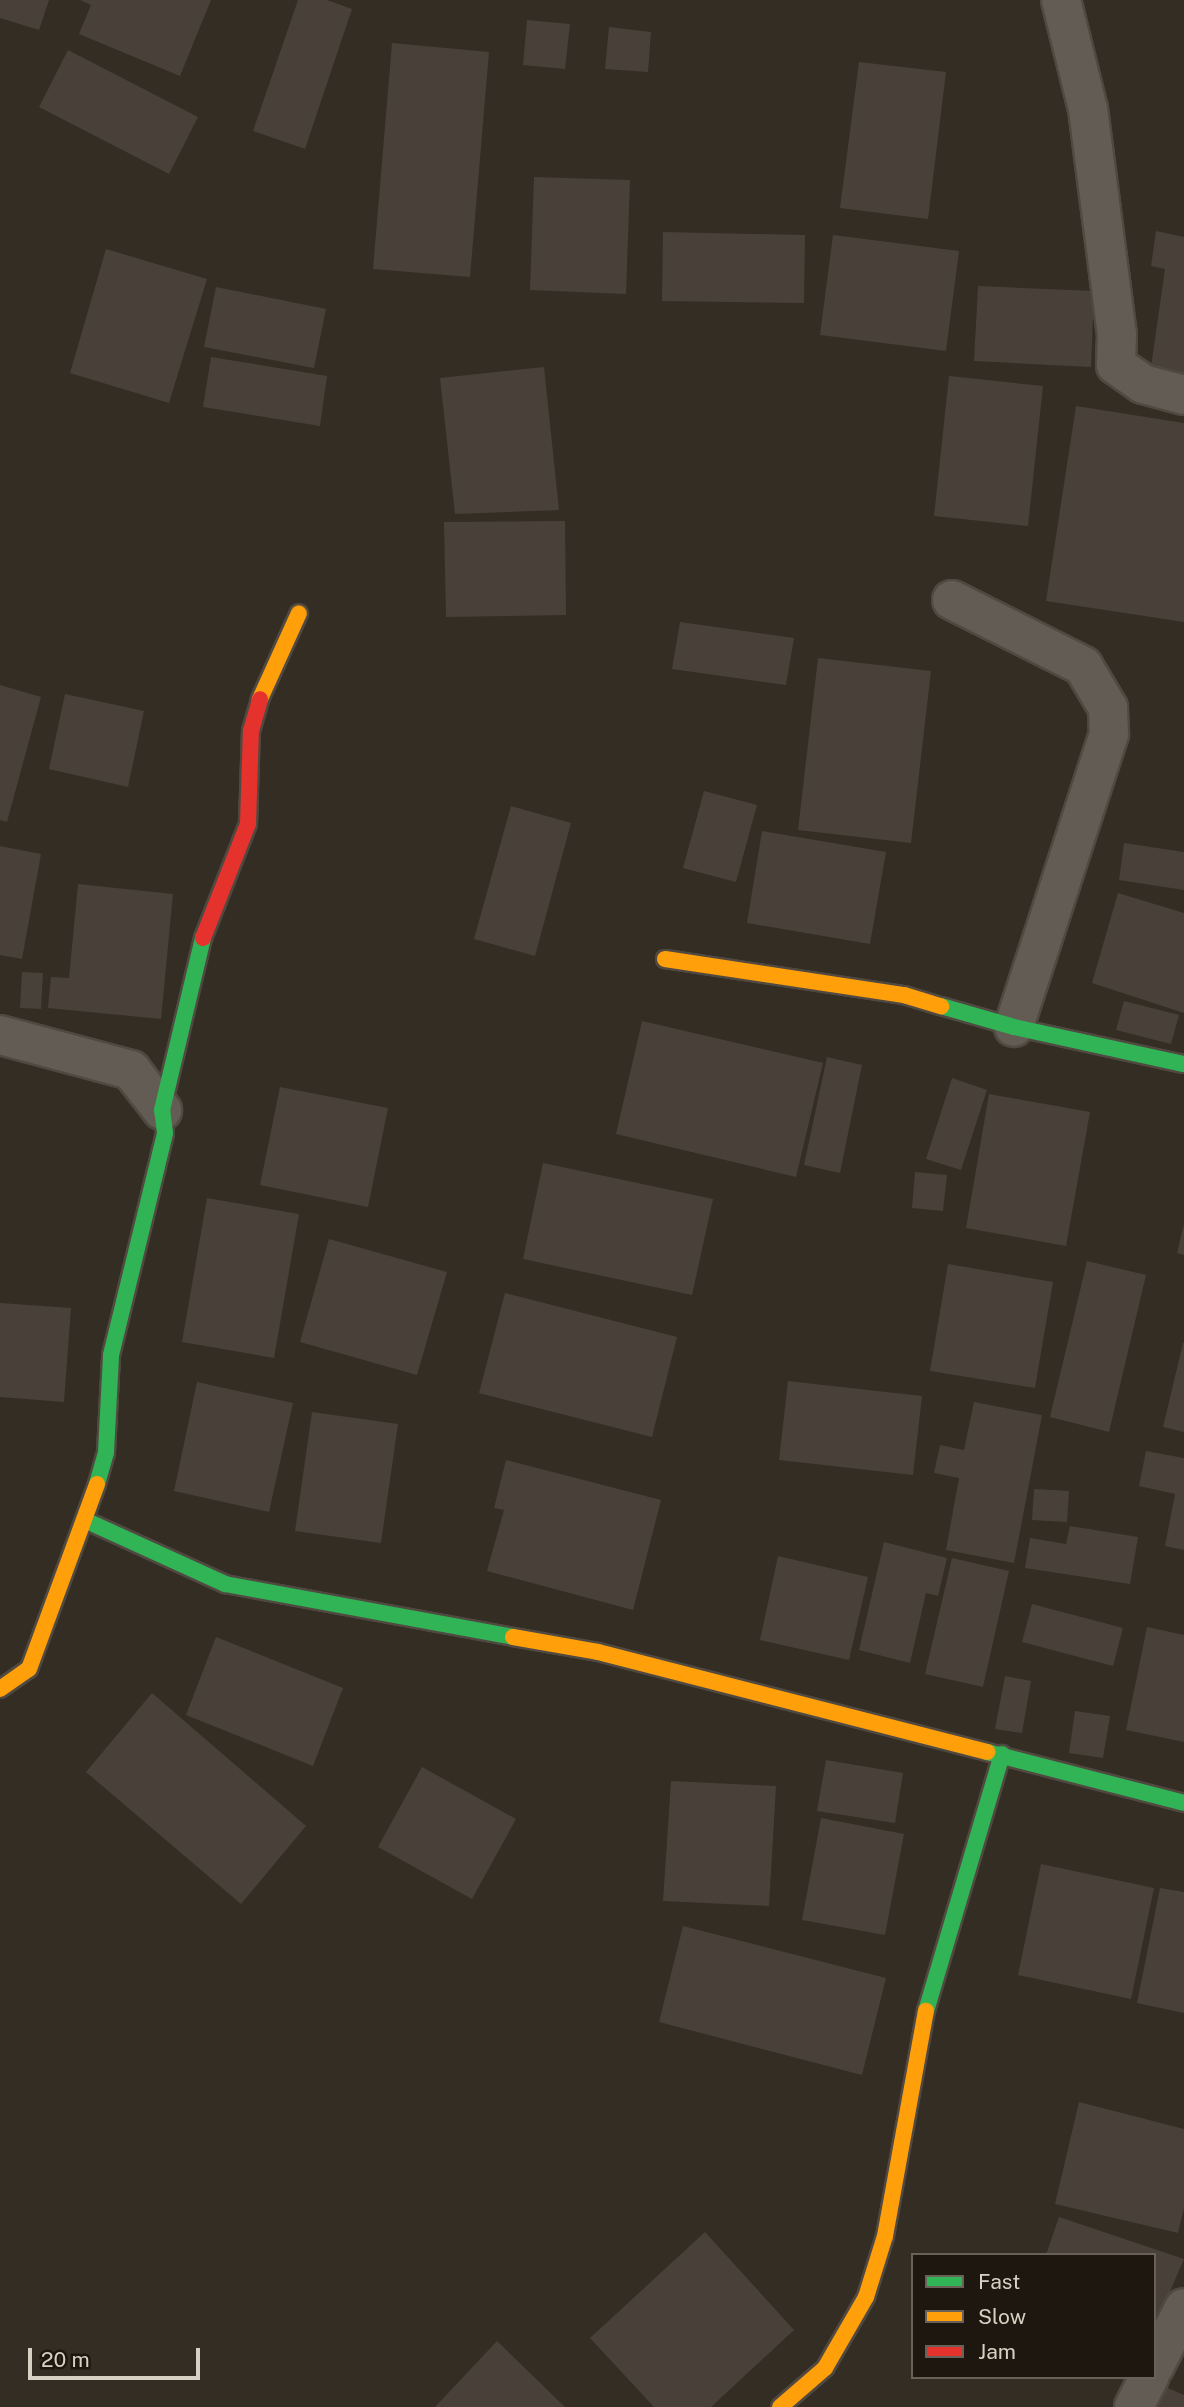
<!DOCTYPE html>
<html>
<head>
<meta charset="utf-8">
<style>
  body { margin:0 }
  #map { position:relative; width:1184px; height:2407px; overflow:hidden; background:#342d23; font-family:"Public Sans",sans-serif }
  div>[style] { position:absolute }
  .building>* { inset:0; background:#494139 }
  .roads { filter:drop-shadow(2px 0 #504941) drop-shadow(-2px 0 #504941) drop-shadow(0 2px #504941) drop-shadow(0 -2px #504941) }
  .street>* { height:38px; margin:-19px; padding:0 19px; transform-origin:19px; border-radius:19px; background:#625c54 }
  .fast>* { height:16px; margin:-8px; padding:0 8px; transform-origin:8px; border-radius:8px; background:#30b455 }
  .slow>* { height:16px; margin:-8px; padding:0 8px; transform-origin:8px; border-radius:8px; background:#ff9f0a }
  .jam>* { height:16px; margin:-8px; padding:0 8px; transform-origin:8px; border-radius:8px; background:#e5322d }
  span { translate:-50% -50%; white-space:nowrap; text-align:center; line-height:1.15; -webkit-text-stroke:5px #1e170f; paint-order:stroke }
  .legend { position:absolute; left:911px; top:2253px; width:245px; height:126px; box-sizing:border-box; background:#1e170f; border:2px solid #696157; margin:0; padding:9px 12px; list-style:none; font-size:21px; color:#d9d0c4 }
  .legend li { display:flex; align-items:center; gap:14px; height:35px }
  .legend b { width:35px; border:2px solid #696157 }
  .scale { position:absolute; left:28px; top:2348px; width:172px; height:32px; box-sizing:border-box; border:4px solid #d9d0c4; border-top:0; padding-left:9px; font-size:21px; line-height:24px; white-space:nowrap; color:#d9d0c4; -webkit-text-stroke:5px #1e170f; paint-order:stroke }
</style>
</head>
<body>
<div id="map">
  <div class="building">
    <i style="clip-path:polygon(0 0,49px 0,39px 30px,0 18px)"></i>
    <i style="clip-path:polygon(80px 0,211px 0,180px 76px,79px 34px,91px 5px)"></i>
    <i style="clip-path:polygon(298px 0,327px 0,352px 9px,305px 149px,253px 131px)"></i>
    <i style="clip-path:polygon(527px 20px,570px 24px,565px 69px,523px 65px)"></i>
    <i style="clip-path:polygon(609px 27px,651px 32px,648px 72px,605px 69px)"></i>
    <i style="clip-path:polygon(392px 43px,489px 52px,470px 277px,373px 269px)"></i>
    <i style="clip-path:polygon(68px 50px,198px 117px,169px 174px,39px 107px)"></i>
    <i style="clip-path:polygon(859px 62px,946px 72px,928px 219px,840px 208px)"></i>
    <i style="clip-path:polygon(534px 177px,630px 180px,626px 294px,530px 290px)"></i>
    <i style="clip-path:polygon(1156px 231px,1184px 237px,1184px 384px,1150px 374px,1165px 269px,1151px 266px)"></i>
    <i style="clip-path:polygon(663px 232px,805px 235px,804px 303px,662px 301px)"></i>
    <i style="clip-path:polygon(833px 235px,959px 251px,946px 351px,820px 335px)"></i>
    <i style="clip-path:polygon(106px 249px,207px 279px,169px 403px,70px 373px)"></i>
    <i style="clip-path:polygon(978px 286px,1094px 291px,1091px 367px,974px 361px)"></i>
    <i style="clip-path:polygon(216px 287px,326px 309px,314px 368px,204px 347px)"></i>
    <i style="clip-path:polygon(211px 357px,327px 376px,320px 426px,203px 407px)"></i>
    <i style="clip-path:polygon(544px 367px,559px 510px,455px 514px,440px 378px)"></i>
    <i style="clip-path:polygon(949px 376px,1043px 386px,1028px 526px,934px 516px)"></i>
    <i style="clip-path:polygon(1076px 406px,1184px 423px,1184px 622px,1046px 601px)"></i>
    <i style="clip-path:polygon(565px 521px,566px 615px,446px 617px,444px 522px)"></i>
    <i style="clip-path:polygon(680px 622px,794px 638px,786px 685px,672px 669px)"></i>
    <i style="clip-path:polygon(818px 658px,931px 671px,911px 843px,798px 830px)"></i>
    <i style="clip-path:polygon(0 685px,41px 697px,7px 822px,0 820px)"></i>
    <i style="clip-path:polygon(65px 694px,144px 711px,128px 787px,49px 769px)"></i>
    <i style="clip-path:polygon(704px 791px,757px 805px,736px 882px,683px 868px)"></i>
    <i style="clip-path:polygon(511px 806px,571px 823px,535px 956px,474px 939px)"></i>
    <i style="clip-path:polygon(762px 831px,886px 852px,870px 944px,747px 923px)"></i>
    <i style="clip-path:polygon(1124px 843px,1184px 852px,1184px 890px,1119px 880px)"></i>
    <i style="clip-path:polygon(0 846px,41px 854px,22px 959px,0 955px)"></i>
    <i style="clip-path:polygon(78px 884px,173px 894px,161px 1019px,48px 1008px,51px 977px,69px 978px)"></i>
    <i style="clip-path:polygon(1118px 893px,1184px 913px,1184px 1013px,1092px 983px)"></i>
    <i style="clip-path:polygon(22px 972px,43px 973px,41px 1009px,20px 1008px)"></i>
    <i style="clip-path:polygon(1124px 1001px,1179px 1015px,1171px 1044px,1116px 1030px)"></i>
    <i style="clip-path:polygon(642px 1021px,823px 1063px,796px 1177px,616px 1134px)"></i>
    <i style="clip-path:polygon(827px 1057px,862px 1065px,840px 1173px,804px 1165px)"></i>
    <i style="clip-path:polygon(952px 1078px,987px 1090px,961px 1170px,926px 1159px)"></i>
    <i style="clip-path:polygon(280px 1087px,388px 1108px,368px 1207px,260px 1185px)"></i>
    <i style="clip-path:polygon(989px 1094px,1090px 1112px,1066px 1246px,966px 1228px)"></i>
    <i style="clip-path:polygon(543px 1163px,713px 1199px,692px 1295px,523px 1259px)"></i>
    <i style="clip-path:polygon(915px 1172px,947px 1175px,943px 1211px,912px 1208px)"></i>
    <i style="clip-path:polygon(207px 1198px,299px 1214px,274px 1358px,182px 1342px)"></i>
    <i style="clip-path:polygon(1184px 1224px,1184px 1255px,1177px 1253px)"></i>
    <i style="clip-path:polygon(329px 1239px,447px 1272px,417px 1375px,300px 1342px)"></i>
    <i style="clip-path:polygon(1087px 1261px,1146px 1275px,1109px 1432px,1050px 1417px)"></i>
    <i style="clip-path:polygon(948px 1264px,1053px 1282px,1035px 1388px,930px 1371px)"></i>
    <i style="clip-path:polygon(505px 1293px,677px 1337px,652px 1437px,479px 1393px)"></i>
    <i style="clip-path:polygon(0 1303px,71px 1308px,64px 1402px,0 1397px)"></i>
    <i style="clip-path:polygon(1183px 1343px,1184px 1343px,1184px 1432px,1163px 1427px)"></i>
    <i style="clip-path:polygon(788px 1381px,922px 1396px,913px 1475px,779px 1460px)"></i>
    <i style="clip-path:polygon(197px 1382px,293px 1403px,269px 1512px,174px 1491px)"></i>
    <i style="clip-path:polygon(974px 1402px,1042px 1415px,1014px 1563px,946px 1550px,959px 1478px,934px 1473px,940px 1445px,964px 1450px)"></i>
    <i style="clip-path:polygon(312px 1412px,398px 1424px,381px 1543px,295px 1531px)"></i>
    <i style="clip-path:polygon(1146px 1451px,1184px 1458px,1184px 1550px,1165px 1546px,1175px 1494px,1139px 1486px)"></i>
    <i style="clip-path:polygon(506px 1460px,661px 1500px,633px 1610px,487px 1571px,504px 1510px,494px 1508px)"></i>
    <i style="clip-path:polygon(1034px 1489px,1069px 1491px,1067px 1522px,1032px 1520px)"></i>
    <i style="clip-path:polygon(1070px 1526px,1138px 1537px,1130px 1584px,1025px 1568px,1030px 1538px,1066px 1544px)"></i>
    <i style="clip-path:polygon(884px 1542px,947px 1558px,938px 1596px,926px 1593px,910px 1663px,859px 1650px)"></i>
    <i style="clip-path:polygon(778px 1556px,868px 1577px,849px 1660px,760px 1640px)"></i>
    <i style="clip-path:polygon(952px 1558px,1009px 1571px,983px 1687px,925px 1674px)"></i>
    <i style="clip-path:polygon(1032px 1604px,1123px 1628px,1113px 1666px,1022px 1642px)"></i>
    <i style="clip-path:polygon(1147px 1627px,1184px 1635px,1184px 1742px,1126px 1730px)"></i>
    <i style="clip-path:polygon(216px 1637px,343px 1688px,313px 1766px,186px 1715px)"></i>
    <i style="clip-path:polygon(1005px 1676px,1031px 1681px,1022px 1733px,995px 1729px)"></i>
    <i style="clip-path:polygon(152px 1693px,306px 1826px,241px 1904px,86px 1772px)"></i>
    <i style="clip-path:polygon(1075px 1711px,1110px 1716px,1103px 1758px,1069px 1753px)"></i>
    <i style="clip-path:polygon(826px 1760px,903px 1773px,895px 1823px,817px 1811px)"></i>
    <i style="clip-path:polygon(422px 1767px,516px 1819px,472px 1899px,378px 1847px)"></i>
    <i style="clip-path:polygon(671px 1781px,776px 1786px,769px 1906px,663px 1901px)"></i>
    <i style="clip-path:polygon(821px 1818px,904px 1834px,885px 1935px,802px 1920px)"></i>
    <i style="clip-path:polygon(1041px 1864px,1154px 1888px,1131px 1999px,1018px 1975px)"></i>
    <i style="clip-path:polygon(1160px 1888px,1184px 1892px,1184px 2013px,1137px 2003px)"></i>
    <i style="clip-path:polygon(683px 1926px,886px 1978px,862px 2075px,659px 2022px)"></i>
    <i style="clip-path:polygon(1079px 2102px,1184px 2129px,1184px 2208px,1178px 2233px,1055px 2204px)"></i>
    <i style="clip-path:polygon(1059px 2217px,1184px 2259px,1154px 2329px,1154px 2255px,1046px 2255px)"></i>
    <i style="clip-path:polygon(705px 2232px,794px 2330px,711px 2407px,654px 2407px,590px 2338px)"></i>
    <i style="clip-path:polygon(497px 2341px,565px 2407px,435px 2407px)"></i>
    <i style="clip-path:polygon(1159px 2384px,1184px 2395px,1184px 2407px,1149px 2407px)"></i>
  </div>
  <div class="roads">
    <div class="street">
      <i style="left:1061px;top:0;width:112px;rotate:76.1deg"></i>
      <i style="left:1088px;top:109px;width:227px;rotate:82.7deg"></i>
      <i style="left:1117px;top:334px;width:31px;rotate:92deg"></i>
      <i style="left:1116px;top:365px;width:33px;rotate:35deg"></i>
      <i style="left:1143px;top:384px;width:42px;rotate:15deg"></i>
      <i style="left:952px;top:600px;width:147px;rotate:26.7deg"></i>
      <i style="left:1083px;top:666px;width:49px;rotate:59.2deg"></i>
      <i style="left:1108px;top:708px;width:26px;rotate:88deg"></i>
      <i style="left:1109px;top:734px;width:308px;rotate:108deg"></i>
      <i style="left:0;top:1035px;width:136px;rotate:15deg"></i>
      <i style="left:131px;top:1070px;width:51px;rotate:52.2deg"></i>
      <i style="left:1154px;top:2367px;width:66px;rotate:-63deg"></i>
      <i style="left:1134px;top:2407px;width:34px;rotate:-63deg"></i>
    </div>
    <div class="fast">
      <i style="left:941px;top:1006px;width:76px;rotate:16deg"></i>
      <i style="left:1014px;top:1027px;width:174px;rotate:12.3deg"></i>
      <i style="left:97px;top:1484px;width:33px;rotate:-74deg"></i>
      <i style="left:106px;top:1452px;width:97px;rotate:-87deg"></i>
      <i style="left:111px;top:1355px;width:228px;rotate:-76.3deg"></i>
      <i style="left:165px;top:1133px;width:23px;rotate:-97deg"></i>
      <i style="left:162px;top:1110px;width:177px;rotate:-76.6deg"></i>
      <i style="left:87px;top:1521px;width:152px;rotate:24.5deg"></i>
      <i style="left:225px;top:1584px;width:293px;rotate:10.4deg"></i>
      <i style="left:987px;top:1752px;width:203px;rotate:14.5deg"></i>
      <i style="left:926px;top:2011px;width:268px;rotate:-73.5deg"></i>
    </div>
    <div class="slow">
      <i style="left:260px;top:699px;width:94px;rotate:-65.6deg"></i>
      <i style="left:665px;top:959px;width:242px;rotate:8.6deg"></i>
      <i style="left:904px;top:995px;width:39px;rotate:17deg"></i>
      <i style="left:513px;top:1637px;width:86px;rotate:10deg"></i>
      <i style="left:598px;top:1652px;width:402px;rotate:14.4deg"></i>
      <i style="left:0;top:1689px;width:35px;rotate:-35deg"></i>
      <i style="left:29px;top:1669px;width:197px;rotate:-69.8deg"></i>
      <i style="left:780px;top:2407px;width:60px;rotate:-40.9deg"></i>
      <i style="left:825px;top:2368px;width:82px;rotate:-60deg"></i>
      <i style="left:866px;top:2297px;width:64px;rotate:-72.7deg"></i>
      <i style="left:885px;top:2236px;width:229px;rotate:-79.7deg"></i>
    </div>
    <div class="jam">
      <i style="left:203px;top:938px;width:123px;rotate:-68.5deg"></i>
      <i style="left:248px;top:824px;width:93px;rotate:-88.2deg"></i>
      <i style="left:251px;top:731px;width:33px;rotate:-74deg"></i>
    </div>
  </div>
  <ul class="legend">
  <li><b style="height:9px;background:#30b455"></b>Fast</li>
  <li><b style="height:9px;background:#ff9f0a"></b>Slow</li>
  <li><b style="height:9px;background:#e5322d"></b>Jam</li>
  </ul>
  <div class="scale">20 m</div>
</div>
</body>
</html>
